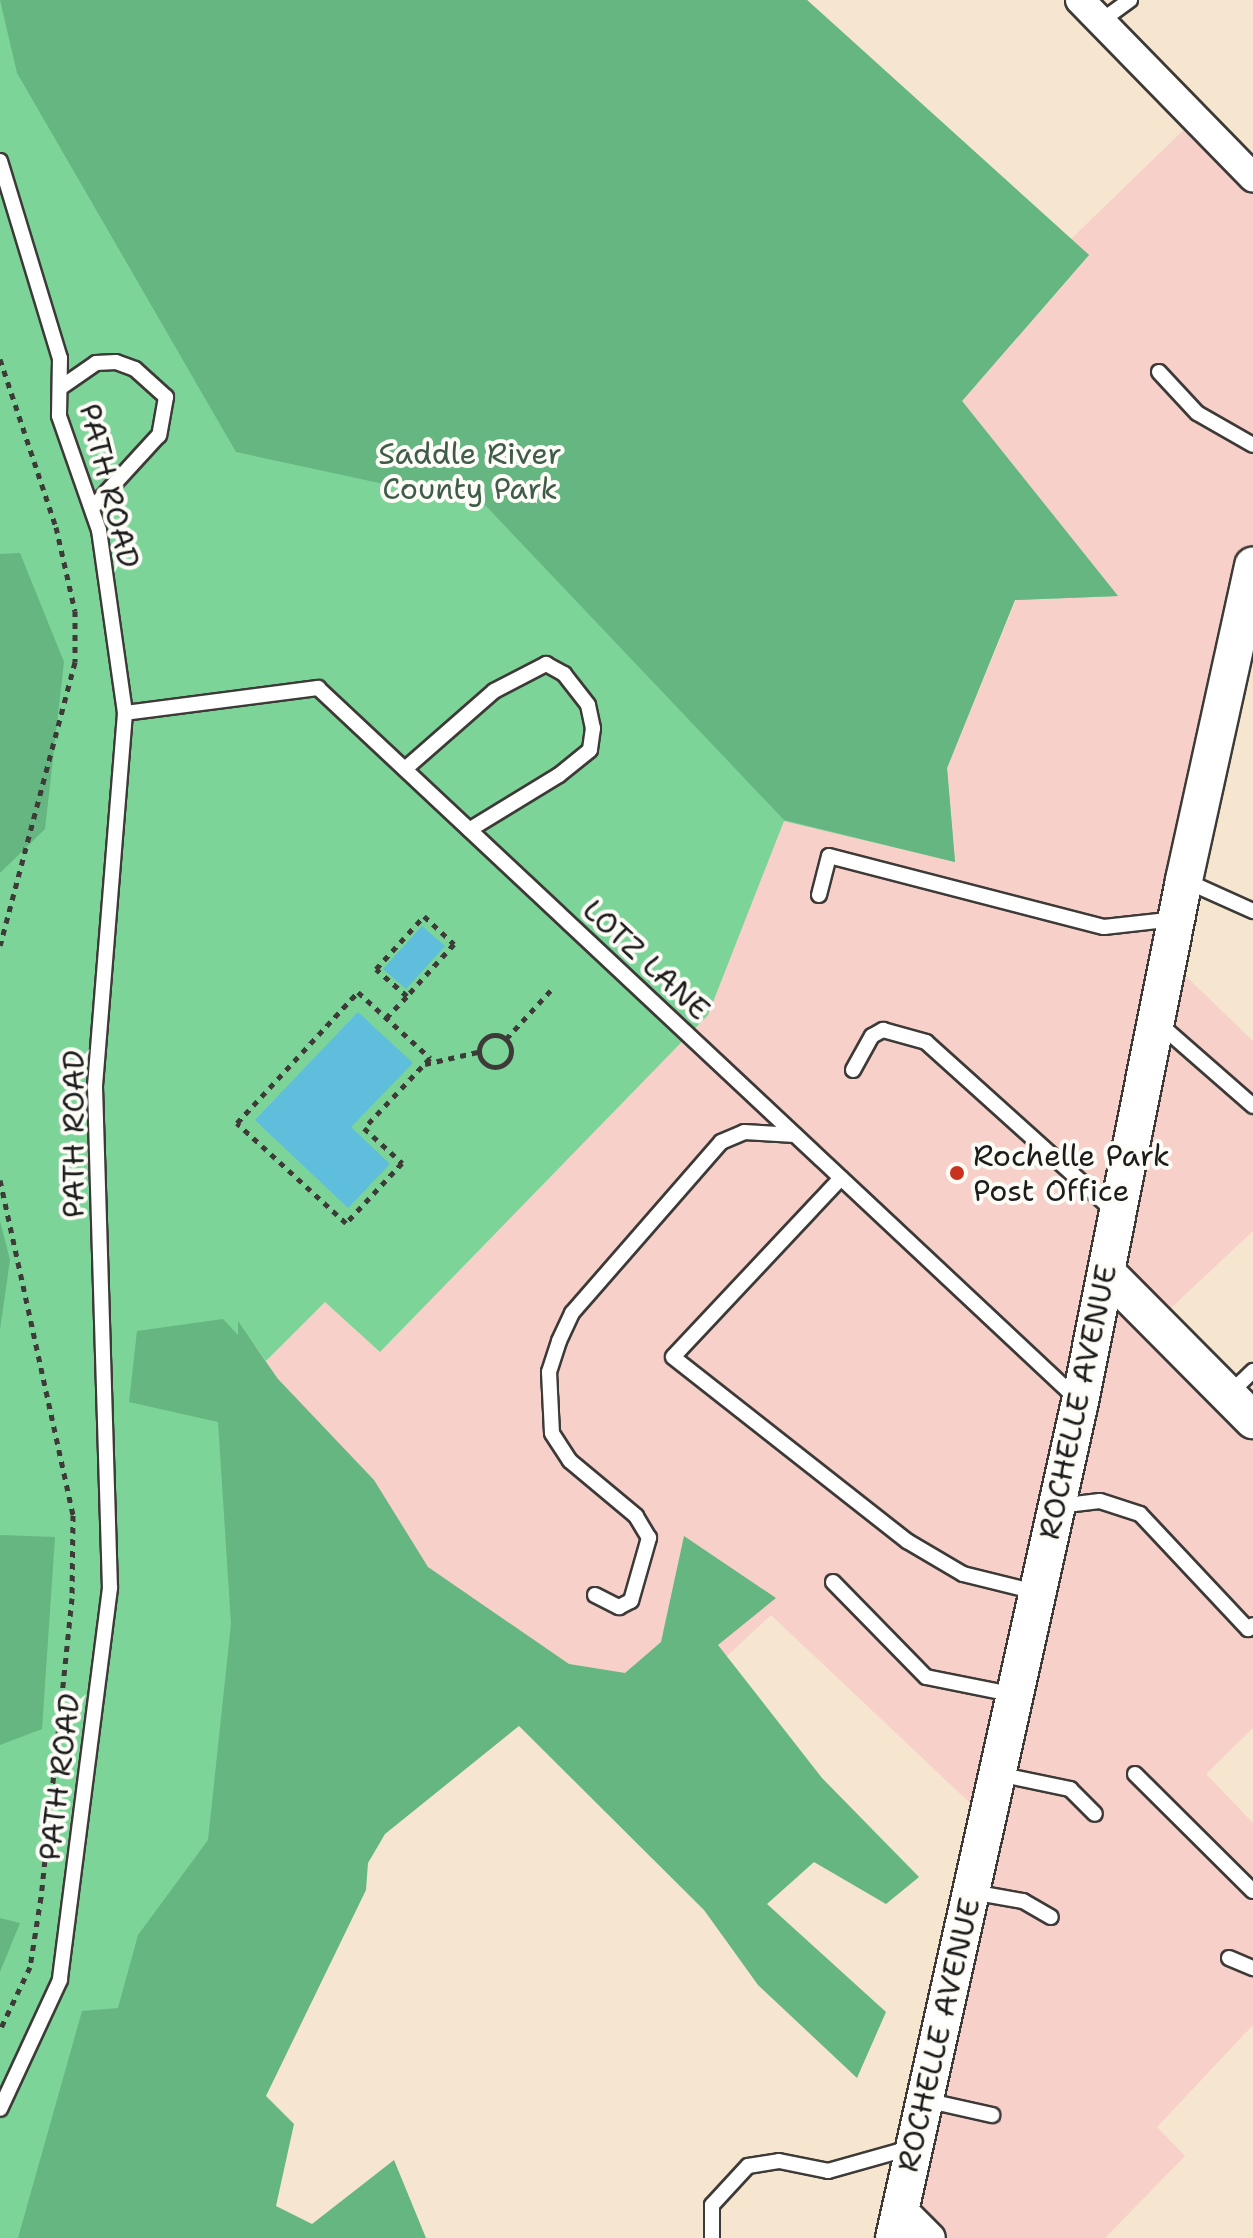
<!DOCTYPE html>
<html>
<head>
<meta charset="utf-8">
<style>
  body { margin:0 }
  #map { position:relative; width:1253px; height:2238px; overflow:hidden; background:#f6e5cf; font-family:"Shantell Sans",sans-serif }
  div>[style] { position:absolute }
  .built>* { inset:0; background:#f7d0ca }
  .green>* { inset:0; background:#7cd498 }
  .forest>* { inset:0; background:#65b680 }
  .water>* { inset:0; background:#5ebedc }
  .path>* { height:5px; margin-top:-2.5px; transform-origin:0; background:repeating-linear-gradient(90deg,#3d3a37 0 6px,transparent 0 12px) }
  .path>.ring { margin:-2.5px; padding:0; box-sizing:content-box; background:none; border:5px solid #3d3a37; border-radius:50% }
  .roads { filter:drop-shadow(2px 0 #3d3a37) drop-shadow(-2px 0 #3d3a37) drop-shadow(0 2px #3d3a37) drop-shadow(0 -2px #3d3a37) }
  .service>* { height:14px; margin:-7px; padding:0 7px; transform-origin:7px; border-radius:7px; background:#fff }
  .minor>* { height:28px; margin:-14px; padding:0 14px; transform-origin:14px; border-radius:14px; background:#fff }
  .tertiary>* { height:36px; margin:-18px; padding:0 18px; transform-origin:18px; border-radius:18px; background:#fff }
  .dots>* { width:22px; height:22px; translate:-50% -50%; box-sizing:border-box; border:4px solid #fdfcf7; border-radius:50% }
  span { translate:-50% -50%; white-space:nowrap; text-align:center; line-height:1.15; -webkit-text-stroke:8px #fdfcf7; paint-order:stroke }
  .park-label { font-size:30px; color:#3e5c47 }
  .street-label { font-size:30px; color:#1c1c1c }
  .poi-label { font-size:30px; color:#1c1c1c }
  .left { translate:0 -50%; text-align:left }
</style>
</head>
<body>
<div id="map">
  <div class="built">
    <i style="clip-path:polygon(1196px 118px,1253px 177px,1253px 565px,1168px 959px,1253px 1041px,1253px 1231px,1156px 1322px,1253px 1420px,1253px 1728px,1206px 1774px,1253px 1823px,1253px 2025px,1157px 2127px,1185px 2156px,1105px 2238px,931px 2238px,901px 2208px,987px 1819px,771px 1615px,587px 1786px,427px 1601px,266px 1361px,325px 1301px,380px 1352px,708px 1015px,784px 820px,954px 861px,947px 768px,1016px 600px,1117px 595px,962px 401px,1089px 256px,1071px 239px)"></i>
  </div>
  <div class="green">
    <i style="clip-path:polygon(0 0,807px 0,1089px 255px,962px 401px,1118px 596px,1015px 600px,947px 768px,955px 862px,784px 821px,708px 1015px,380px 1352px,325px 1302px,266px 1361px,238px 1322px,245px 1806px,116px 2238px,0 2238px)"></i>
  </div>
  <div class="forest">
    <i style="clip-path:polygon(0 0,807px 0,1089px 255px,962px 401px,1118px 596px,1015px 600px,947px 768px,955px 862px,784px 820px,486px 506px,236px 452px,17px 73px)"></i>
    <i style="clip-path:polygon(20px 553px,64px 662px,45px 829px,0 873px,0 554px)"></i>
    <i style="clip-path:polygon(0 1221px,10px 1260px,0 1330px)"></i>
    <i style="clip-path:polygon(223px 1319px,238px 1335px,238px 1321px,278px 1379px,374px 1480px,428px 1567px,569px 1664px,625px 1673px,661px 1642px,684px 1536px,776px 1598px,718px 1645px,822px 1778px,919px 1877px,886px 1904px,814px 1862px,767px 1904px,886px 2012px,857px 2078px,758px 1985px,704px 1910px,519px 1726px,385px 1834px,368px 1863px,366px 1890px,266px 2096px,294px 2124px,276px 2206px,312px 2224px,394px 2160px,426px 2238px,18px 2238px,82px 2011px,118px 2008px,138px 1935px,208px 1840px,231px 1624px,218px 1422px,129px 1402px,137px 1331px)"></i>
    <i style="clip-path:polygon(0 1535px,55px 1537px,42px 1729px,0 1745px)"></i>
    <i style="clip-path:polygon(0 1918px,20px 1923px,0 1972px)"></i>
  </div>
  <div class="water">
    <i style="clip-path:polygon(422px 926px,445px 946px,406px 989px,383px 969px)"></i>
    <i style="clip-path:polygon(358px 1012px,413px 1063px,351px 1127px,390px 1164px,348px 1208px,255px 1120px)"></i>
  </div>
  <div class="path">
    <i style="left:0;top:359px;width:177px;rotate:71.6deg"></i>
    <i style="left:56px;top:527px;width:86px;rotate:77.3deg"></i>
    <i style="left:75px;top:611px;width:51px;rotate:90deg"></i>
    <i style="left:75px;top:662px;width:293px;rotate:104.8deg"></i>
    <i style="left:424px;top:916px;width:41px;rotate:43deg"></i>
    <i style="left:454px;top:944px;width:70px;rotate:132.1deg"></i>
    <i style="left:407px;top:996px;width:41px;rotate:-138.9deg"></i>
    <i style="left:376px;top:969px;width:72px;rotate:-47.8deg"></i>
    <i style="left:358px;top:992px;width:98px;rotate:42.5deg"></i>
    <i style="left:430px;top:1058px;width:96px;rotate:133.3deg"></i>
    <i style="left:364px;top:1128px;width:52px;rotate:42.6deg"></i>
    <i style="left:402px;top:1163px;width:82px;rotate:133deg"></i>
    <i style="left:346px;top:1223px;width:148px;rotate:-137.5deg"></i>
    <i style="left:237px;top:1123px;width:178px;rotate:-47.3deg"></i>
    <i style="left:386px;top:1018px;width:30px;rotate:-46deg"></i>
    <i class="ring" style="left:479px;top:1035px;width:27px;height:27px"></i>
    <i style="left:506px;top:1039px;width:67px;rotate:-47.4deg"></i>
    <i style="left:425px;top:1064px;width:54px;rotate:-12.8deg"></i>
    <i style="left:0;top:1180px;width:343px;rotate:77.7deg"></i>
    <i style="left:73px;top:1515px;width:83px;rotate:90.7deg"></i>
    <i style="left:72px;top:1598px;width:301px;rotate:95.9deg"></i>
    <i style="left:41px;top:1897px;width:71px;rotate:98.9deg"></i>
    <i style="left:30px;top:1967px;width:70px;rotate:115.5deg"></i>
  </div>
  <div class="roads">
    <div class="service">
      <i style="left:1101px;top:21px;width:36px;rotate:-36deg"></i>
      <i style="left:0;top:161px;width:206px;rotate:73.1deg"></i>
      <i style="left:60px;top:358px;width:58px;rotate:91deg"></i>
      <i style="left:59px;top:416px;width:121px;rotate:70.7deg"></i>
      <i style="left:99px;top:530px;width:185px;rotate:81.9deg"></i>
      <i style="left:125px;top:713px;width:375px;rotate:94.6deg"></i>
      <i style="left:95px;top:1087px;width:501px;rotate:88.29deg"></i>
      <i style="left:110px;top:1588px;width:395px;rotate:97.3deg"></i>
      <i style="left:60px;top:1980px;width:142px;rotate:114.9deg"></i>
      <i style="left:1159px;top:372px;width:56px;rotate:47.2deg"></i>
      <i style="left:1197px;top:413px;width:64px;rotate:29.7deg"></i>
      <i style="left:60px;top:388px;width:44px;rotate:-34.8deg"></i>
      <i style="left:96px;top:363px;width:20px;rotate:-3deg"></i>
      <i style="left:116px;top:362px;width:20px;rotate:20deg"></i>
      <i style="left:135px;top:369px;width:42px;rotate:42.1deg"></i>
      <i style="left:166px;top:397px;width:39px;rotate:100deg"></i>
      <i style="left:159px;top:435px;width:99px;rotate:132.5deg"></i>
      <i style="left:125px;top:713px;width:195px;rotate:-7.4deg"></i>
      <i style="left:318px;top:688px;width:1041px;rotate:43.13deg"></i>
      <i style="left:405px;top:769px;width:118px;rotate:-41.2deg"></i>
      <i style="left:494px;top:691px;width:59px;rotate:-27.4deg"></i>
      <i style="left:546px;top:664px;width:21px;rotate:29deg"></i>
      <i style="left:564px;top:674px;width:39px;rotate:52deg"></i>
      <i style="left:588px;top:705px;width:24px;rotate:78deg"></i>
      <i style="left:593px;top:728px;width:22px;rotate:98deg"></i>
      <i style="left:590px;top:750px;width:40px;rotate:141deg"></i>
      <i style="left:559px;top:775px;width:105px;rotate:148.6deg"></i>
      <i style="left:1184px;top:880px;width:76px;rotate:24.2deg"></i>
      <i style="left:819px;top:895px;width:40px;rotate:-75.6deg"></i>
      <i style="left:829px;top:856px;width:284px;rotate:14.5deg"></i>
      <i style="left:1104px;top:927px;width:71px;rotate:-6.4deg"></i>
      <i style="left:1156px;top:1021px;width:129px;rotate:41.2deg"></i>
      <i style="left:853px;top:1070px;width:39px;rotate:-61deg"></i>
      <i style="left:872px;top:1036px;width:13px;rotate:-29deg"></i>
      <i style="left:883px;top:1030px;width:45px;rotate:15.6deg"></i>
      <i style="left:926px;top:1042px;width:253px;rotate:42deg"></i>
      <i style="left:841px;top:1178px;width:245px;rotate:133.2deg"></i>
      <i style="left:673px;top:1357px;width:298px;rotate:38.2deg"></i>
      <i style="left:907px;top:1541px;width:65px;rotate:30.5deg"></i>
      <i style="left:963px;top:1574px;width:75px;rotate:13.9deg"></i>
      <i style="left:1228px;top:1395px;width:35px;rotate:-44deg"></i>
      <i style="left:1058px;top:1506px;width:42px;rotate:-6.8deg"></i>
      <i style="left:1100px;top:1501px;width:42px;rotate:18deg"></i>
      <i style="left:1140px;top:1514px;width:158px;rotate:46.8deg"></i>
      <i style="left:1248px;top:1629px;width:6px;rotate:-39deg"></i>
      <i style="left:833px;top:1582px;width:133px;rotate:45.6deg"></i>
      <i style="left:926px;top:1677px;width:91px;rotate:11.4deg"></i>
      <i style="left:595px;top:1595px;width:27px;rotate:27deg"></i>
      <i style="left:619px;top:1607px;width:13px;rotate:-27deg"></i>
      <i style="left:631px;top:1601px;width:66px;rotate:-74.1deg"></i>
      <i style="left:649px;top:1538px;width:26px;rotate:-121deg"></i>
      <i style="left:636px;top:1516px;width:86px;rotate:-140.2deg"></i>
      <i style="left:570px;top:1461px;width:33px;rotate:-123deg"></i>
      <i style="left:552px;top:1433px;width:61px;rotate:-92.8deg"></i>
      <i style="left:549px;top:1372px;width:33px;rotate:-72deg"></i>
      <i style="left:559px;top:1341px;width:31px;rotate:-65deg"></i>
      <i style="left:572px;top:1313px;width:227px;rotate:-48.9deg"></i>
      <i style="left:721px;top:1142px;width:25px;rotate:-23deg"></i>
      <i style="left:744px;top:1132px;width:51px;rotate:3.4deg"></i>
      <i style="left:998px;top:1774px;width:74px;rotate:11.8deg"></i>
      <i style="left:1070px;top:1789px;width:35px;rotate:45deg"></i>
      <i style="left:1135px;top:1774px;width:166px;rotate:44.8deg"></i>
      <i style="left:972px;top:1892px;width:52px;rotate:10deg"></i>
      <i style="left:1023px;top:1901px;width:32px;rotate:30deg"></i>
      <i style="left:1229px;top:1958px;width:26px;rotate:23deg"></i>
      <i style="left:925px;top:2100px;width:69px;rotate:12.6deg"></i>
      <i style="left:712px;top:2238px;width:33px;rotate:-90deg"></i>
      <i style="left:712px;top:2205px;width:53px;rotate:-47.3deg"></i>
      <i style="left:748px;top:2166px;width:31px;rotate:-9deg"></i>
      <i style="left:779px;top:2161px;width:50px;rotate:11.5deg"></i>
      <i style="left:828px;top:2171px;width:85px;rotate:-15.7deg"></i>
    </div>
    <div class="minor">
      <i style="left:1080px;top:0;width:248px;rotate:45.7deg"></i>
      <i style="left:901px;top:2208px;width:42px;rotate:45deg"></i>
    </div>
    <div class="tertiary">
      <i style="left:1106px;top:1272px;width:209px;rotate:45.2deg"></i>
      <i style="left:894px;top:2238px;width:856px;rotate:-77.46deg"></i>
      <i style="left:1080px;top:1402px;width:532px;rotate:-78.73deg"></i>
      <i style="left:1184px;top:880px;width:322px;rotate:-77.6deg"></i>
    </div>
  </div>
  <div class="dots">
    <i style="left:957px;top:1173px;background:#c8321e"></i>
  </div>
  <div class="park-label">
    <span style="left:470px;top:471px">Saddle River<br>County Park</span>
  </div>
  <div class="street-label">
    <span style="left:109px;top:486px;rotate:76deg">PATH ROAD</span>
    <span style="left:646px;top:960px;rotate:43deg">LOTZ LANE</span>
    <span style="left:74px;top:1134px;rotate:-90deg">PATH ROAD</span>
    <span style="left:1078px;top:1402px;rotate:-78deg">ROCHELLE AVENUE</span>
    <span style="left:60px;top:1777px;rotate:-83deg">PATH ROAD</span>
    <span style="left:939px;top:2035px;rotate:-77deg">ROCHELLE AVENUE</span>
  </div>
  <div class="poi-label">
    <span class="left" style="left:973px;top:1173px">Rochelle Park<br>Post Office</span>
  </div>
</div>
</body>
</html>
